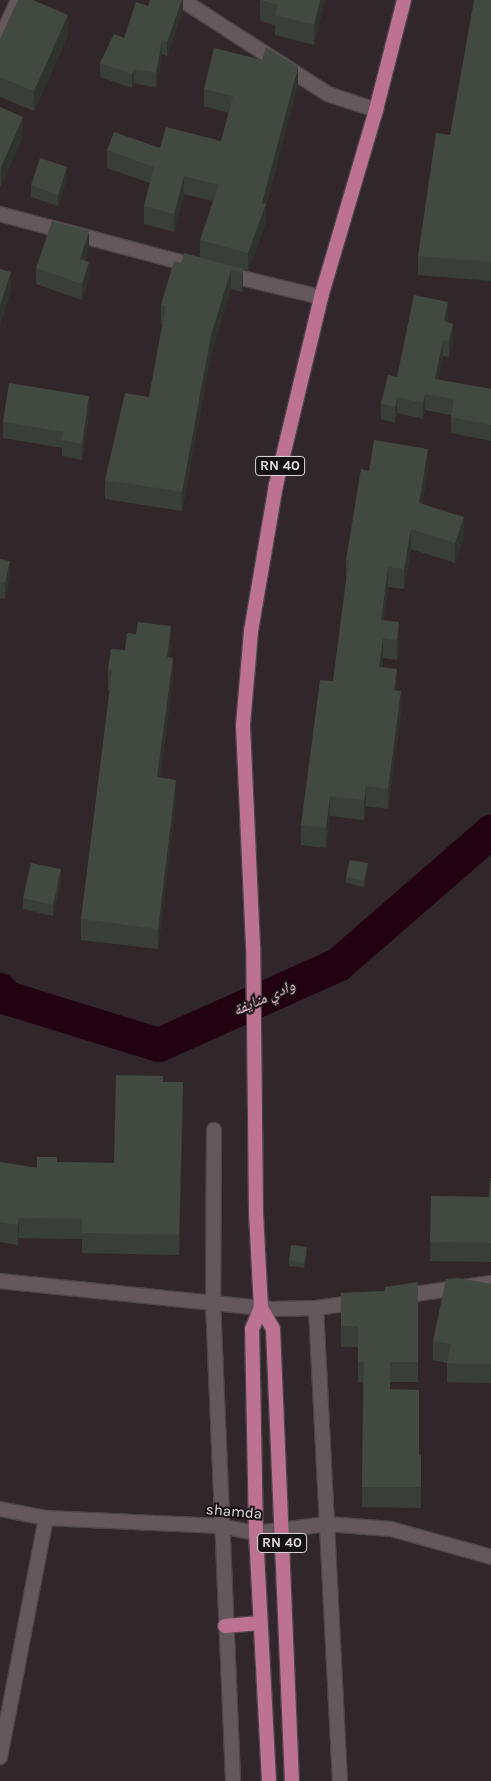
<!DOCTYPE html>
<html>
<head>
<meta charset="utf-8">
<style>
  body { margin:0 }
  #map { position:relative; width:491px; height:1781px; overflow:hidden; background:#31272a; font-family:Karla,"Noto Naskh Arabic",sans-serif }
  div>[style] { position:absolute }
  .river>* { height:34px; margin:-17px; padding:0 17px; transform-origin:17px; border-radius:17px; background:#220111 }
  .roads { filter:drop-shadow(1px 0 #4d4548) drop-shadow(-1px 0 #4d4548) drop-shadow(0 1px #4d4548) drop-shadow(0 -1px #4d4548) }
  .minor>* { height:14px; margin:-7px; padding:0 7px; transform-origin:7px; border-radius:7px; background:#64585c }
  .primary>* { height:14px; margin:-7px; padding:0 7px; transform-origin:7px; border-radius:7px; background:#bd7292 }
  .wall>* { inset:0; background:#393f38 }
  .shaded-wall>* { inset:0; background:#2e332e }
  .building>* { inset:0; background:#424941 }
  span { translate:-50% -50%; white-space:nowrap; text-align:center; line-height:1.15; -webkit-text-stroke:4px #161113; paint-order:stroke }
  .shield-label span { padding:1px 4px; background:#161113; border:1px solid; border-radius:4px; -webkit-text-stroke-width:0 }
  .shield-label { font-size:14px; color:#e2dbde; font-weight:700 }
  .street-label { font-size:15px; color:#e2dbde }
  .water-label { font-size:16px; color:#f5c8d9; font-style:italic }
</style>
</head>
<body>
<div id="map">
  <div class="river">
    <i style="left:0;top:990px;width:11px;rotate:49deg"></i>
    <i style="left:7px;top:998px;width:159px;rotate:17.2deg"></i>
    <i style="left:159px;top:1045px;width:196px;rotate:-24.1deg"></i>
    <i style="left:338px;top:965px;width:203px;rotate:-41deg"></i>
  </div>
  <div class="roads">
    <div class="minor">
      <i style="left:182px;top:0;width:174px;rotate:32.8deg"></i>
      <i style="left:328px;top:94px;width:51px;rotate:18.4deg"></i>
      <i style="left:0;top:40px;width:44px;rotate:-65.8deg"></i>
      <i style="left:0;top:214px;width:206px;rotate:14.9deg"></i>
      <i style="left:225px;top:274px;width:99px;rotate:13.5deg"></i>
      <i style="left:214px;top:1130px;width:172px;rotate:90.3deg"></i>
      <i style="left:213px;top:1302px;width:479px;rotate:87.6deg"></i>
      <i style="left:0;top:1281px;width:273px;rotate:5.9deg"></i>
      <i style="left:272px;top:1309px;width:44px;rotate:-1.3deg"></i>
      <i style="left:316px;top:1308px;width:44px;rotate:-7.8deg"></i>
      <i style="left:401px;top:1296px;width:91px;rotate:-8.2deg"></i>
      <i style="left:316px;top:1308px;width:474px;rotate:87.1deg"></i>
      <i style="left:0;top:1509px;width:47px;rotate:11.1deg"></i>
      <i style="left:46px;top:1518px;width:174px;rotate:2.6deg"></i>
      <i style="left:220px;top:1526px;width:37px;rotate:11deg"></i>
      <i style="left:256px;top:1533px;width:72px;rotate:-7.2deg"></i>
      <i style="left:327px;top:1524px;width:64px;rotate:4.5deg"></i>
      <i style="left:391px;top:1529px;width:104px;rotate:15.6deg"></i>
      <i style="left:0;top:1757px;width:243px;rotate:-79.1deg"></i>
    </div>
    <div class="primary">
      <i style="left:261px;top:1308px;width:24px;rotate:60deg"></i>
      <i style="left:273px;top:1329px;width:452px;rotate:87.6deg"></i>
      <i style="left:225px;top:1626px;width:35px;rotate:-5deg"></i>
      <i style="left:269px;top:1781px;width:248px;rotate:-93deg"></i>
      <i style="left:256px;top:1533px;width:204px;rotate:-91.1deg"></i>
      <i style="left:252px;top:1329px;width:23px;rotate:-67deg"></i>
      <i style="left:261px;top:1308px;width:96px;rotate:-93deg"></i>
      <i style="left:256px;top:1212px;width:266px;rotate:-90.6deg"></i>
      <i style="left:253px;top:946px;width:221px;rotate:-92.6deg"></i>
      <i style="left:243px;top:725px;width:94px;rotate:-85.1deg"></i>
      <i style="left:251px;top:631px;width:148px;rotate:-80.3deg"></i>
      <i style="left:276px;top:485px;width:193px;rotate:-76.5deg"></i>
      <i style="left:321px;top:297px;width:195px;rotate:-73.6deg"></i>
      <i style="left:376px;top:110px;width:114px;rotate:-75.7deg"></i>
    </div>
  </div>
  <div class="wall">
    <i style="clip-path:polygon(183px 0,183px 11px,167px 56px,162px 54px,156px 88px,134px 83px,132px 88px,100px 77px,100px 63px,124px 38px,148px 6px)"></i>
    <i style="clip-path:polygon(260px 0,325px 0,314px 45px,275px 35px,275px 25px,260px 21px)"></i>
    <i style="clip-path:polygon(491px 0,491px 281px,418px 275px,418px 256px,450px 135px)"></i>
    <i style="clip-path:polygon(68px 36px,34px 111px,0 97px,0 39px)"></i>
    <i style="clip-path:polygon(298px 85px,266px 206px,266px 222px,248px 271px,243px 270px,243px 288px,242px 292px,231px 289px,211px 354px,182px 511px,105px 499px,105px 480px,149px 397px,162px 325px,161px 324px,161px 305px,181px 263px,200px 257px,200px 240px,213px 201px,184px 194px,174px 232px,144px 224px,144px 206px,150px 183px,107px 168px,107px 150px,160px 148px,221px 141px,229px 113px,204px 106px,204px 89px)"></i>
    <i style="clip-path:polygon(0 107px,23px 136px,1px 186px,0 186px)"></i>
    <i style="clip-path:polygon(67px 179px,58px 206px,31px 197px,31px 185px)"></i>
    <i style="clip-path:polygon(89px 247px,85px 261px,89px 278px,82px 300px,36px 284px,36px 268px)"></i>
    <i style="clip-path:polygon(448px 318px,447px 322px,453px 339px,449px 357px,443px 356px,438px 380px,491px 389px,491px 441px,451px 433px,451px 415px,425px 410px,423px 419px,397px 413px,395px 423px,381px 419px,381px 403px,397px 377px)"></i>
    <i style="clip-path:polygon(89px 413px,82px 460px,62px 456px,62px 448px,3px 438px,3px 422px)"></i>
    <i style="clip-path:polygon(428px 469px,422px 504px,464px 537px,455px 563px,411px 549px,404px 589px,388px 587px,384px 620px,399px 642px,397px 660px,383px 658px,382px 667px,397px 690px,401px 711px,388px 809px,366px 806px,364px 820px,330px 816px,326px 848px,301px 845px,301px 825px,333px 681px,346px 580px,346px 560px,369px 471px)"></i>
    <i style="clip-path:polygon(0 559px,10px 577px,5px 599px,0 598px)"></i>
    <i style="clip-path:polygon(171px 646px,169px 657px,173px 678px,160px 778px,176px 800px,158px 949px,81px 940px,81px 919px,110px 690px,108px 690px,108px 669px,125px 650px)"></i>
    <i style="clip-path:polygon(368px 869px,364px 887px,346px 883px,346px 877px)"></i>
    <i style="clip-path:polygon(61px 881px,53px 916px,23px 909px,23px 898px)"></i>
    <i style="clip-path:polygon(163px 1082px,183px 1102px,179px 1255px,82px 1253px,82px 1239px,19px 1238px,18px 1245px,0 1242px,0 1162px,37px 1168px,57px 1162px,114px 1163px)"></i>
    <i style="clip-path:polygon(491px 1178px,491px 1262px,430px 1261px,431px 1196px,489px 1197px)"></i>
    <i style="clip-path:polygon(307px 1253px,304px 1268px,289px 1266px,289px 1260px)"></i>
    <i style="clip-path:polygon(418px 1282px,418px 1382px,390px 1382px,390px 1389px,419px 1455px,421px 1455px,421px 1508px,362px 1507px,363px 1382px,358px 1382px,358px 1347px,341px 1347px,341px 1293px,385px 1291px)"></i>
    <i style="clip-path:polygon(491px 1284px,491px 1383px,447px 1382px,447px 1363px,433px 1360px,433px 1341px)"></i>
  </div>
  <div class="shaded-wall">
    <i style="clip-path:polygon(182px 0,183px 0,183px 11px,167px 56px,167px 42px)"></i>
    <i style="clip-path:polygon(320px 0,325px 0,314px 45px,314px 25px)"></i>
    <i style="clip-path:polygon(68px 15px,68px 36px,34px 111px,34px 91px)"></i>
    <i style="clip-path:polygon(162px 40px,162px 54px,156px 88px,156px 73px)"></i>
    <i style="clip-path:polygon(298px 67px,298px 85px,266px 206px,266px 222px,248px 271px,248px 253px,262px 203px)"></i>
    <i style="clip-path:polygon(134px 69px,134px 83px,132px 88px,132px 74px)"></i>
    <i style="clip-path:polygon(23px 117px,23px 136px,1px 186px,1px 167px)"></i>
    <i style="clip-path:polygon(67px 167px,67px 179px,58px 206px,58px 195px)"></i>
    <i style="clip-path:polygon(184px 176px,184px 194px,174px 232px,174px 214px)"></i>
    <i style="clip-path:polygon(89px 231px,89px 247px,80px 275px,80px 259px)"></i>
    <i style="clip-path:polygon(89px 262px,89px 278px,82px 300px,82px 284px)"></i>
    <i style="clip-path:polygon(243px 269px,243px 288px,242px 292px,242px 273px)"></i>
    <i style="clip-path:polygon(231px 270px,231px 289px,211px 354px,182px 511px,182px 492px,211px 335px)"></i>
    <i style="clip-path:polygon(11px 272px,11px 292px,0 326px,0 306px)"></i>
    <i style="clip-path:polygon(448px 302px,448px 318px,444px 337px,444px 321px)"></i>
    <i style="clip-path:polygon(453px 324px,453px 339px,449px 357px,449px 341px)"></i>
    <i style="clip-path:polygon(443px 340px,443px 356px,435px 395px,435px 379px)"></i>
    <i style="clip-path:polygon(425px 394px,425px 410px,423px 419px,423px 403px)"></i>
    <i style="clip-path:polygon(89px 396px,89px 413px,82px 460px,82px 444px)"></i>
    <i style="clip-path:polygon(397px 397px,397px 413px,395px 423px,395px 407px)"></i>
    <i style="clip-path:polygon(428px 449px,428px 469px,419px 523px,419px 503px)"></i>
    <i style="clip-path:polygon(464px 517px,464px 537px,455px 563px,455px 543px)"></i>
    <i style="clip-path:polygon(411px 529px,411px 549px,404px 589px,404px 569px)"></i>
    <i style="clip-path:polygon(10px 561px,10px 577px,5px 599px,5px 583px)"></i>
    <i style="clip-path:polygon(388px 567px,388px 587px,381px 640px,381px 620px)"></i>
    <i style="clip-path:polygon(399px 622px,399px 642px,397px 660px,397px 640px)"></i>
    <i style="clip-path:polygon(171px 626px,171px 646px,167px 677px,167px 657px)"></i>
    <i style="clip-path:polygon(383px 638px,383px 658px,379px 687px,379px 667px)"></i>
    <i style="clip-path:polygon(173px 658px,173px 678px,157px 798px,157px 777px)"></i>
    <i style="clip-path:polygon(397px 669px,397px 689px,394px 710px,394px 690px)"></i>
    <i style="clip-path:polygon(401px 691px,401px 711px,388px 809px,388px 789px)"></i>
    <i style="clip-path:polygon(176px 780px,176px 800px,158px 949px,158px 929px)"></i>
    <i style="clip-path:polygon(366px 786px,366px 806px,364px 820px,364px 800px)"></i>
    <i style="clip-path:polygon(330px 796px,330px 816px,326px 848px,326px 828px)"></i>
    <i style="clip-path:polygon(368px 863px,368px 869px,364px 887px,364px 881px)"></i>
    <i style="clip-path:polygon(61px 869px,61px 881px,53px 916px,53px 905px)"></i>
    <i style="clip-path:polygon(183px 1082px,183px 1102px,179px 1255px,179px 1235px)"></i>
    <i style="clip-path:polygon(19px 1218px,19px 1238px,18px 1245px,18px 1225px)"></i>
  </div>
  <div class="building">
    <i style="clip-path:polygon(18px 0,33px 0,68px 15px,34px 91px,0 77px,0 39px)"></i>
    <i style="clip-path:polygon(150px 0,182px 0,167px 42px,162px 40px,156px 73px,134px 69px,132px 74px,100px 63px,114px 34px,124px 38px,136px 2px,148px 6px)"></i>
    <i style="clip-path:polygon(260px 0,320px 0,314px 25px,275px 15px,278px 5px)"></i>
    <i style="clip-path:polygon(474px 0,491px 0,491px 262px,418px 256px,436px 133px,450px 135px)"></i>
    <i style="clip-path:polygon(266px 47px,298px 67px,262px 203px,266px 204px,248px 253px,200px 240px,219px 185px,184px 176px,174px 214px,144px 206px,154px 167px,107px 150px,114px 132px,160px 148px,166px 127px,221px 141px,233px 96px,204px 89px,214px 48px,262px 60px)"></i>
    <i style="clip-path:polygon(0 107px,23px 117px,1px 167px,0 166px)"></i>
    <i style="clip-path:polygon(40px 158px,67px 167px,58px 195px,31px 185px)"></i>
    <i style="clip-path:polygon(52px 221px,89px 231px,80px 259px,89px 262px,82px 284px,36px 268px)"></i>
    <i style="clip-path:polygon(184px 253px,243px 269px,242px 273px,231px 270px,211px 335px,182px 492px,105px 480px,125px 393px,149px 397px,166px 307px,161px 305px,174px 261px,181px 263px)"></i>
    <i style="clip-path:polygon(0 269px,11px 272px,0 306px)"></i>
    <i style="clip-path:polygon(414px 295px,448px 302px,444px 321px,453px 324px,449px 341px,443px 340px,435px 379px,491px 389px,491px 425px,451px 417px,454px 399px,425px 394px,423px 403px,397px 397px,395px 407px,381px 403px,388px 375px,397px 377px)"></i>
    <i style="clip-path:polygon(9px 383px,89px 396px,82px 444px,62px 440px,63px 432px,3px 422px)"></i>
    <i style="clip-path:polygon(374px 440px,428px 449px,419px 503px,464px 517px,455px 543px,411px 529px,404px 569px,388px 567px,381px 620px,399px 622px,397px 640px,383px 638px,379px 667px,397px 669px,394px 690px,401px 691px,388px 789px,366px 786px,364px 800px,330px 796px,326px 828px,301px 825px,320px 680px,333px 681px,349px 560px,346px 560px,361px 469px,369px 471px)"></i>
    <i style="clip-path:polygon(0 559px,10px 561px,5px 583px,0 582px)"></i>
    <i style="clip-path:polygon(138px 622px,171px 626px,167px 657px,173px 658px,157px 777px,176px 780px,158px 929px,81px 919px,112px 670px,108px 669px,111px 649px,125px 650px,127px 633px,136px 634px)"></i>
    <i style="clip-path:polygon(350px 860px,368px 863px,364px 881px,346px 877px)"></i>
    <i style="clip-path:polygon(31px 863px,61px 869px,53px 905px,23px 898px)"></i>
    <i style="clip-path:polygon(116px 1075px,163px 1076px,163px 1082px,183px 1082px,179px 1235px,82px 1233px,82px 1219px,19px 1218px,18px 1225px,0 1222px,0 1162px,37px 1168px,37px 1157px,57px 1157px,57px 1162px,114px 1163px)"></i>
    <i style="clip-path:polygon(490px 1178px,491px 1178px,491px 1243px,430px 1242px,431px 1196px,489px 1197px)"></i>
    <i style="clip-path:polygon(291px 1245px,307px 1247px,304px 1263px,289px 1260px)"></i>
    <i style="clip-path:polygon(458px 1278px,491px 1284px,491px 1364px,447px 1363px,451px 1344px,433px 1341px,446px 1279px)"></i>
    <i style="clip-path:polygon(418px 1282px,418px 1362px,390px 1362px,390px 1389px,419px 1390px,419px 1455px,421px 1455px,421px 1487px,362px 1487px,364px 1362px,358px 1362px,358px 1326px,341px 1326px,341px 1293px,385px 1291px,385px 1287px)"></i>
  </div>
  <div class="shield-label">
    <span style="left:280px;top:466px">RN 40</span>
    <span style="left:282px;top:1543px">RN 40</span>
  </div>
  <div class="street-label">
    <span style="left:234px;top:1512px;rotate:5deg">shamda</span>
  </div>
  <div class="water-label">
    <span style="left:264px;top:998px;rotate:-24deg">وادي منايفة</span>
  </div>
</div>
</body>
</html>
